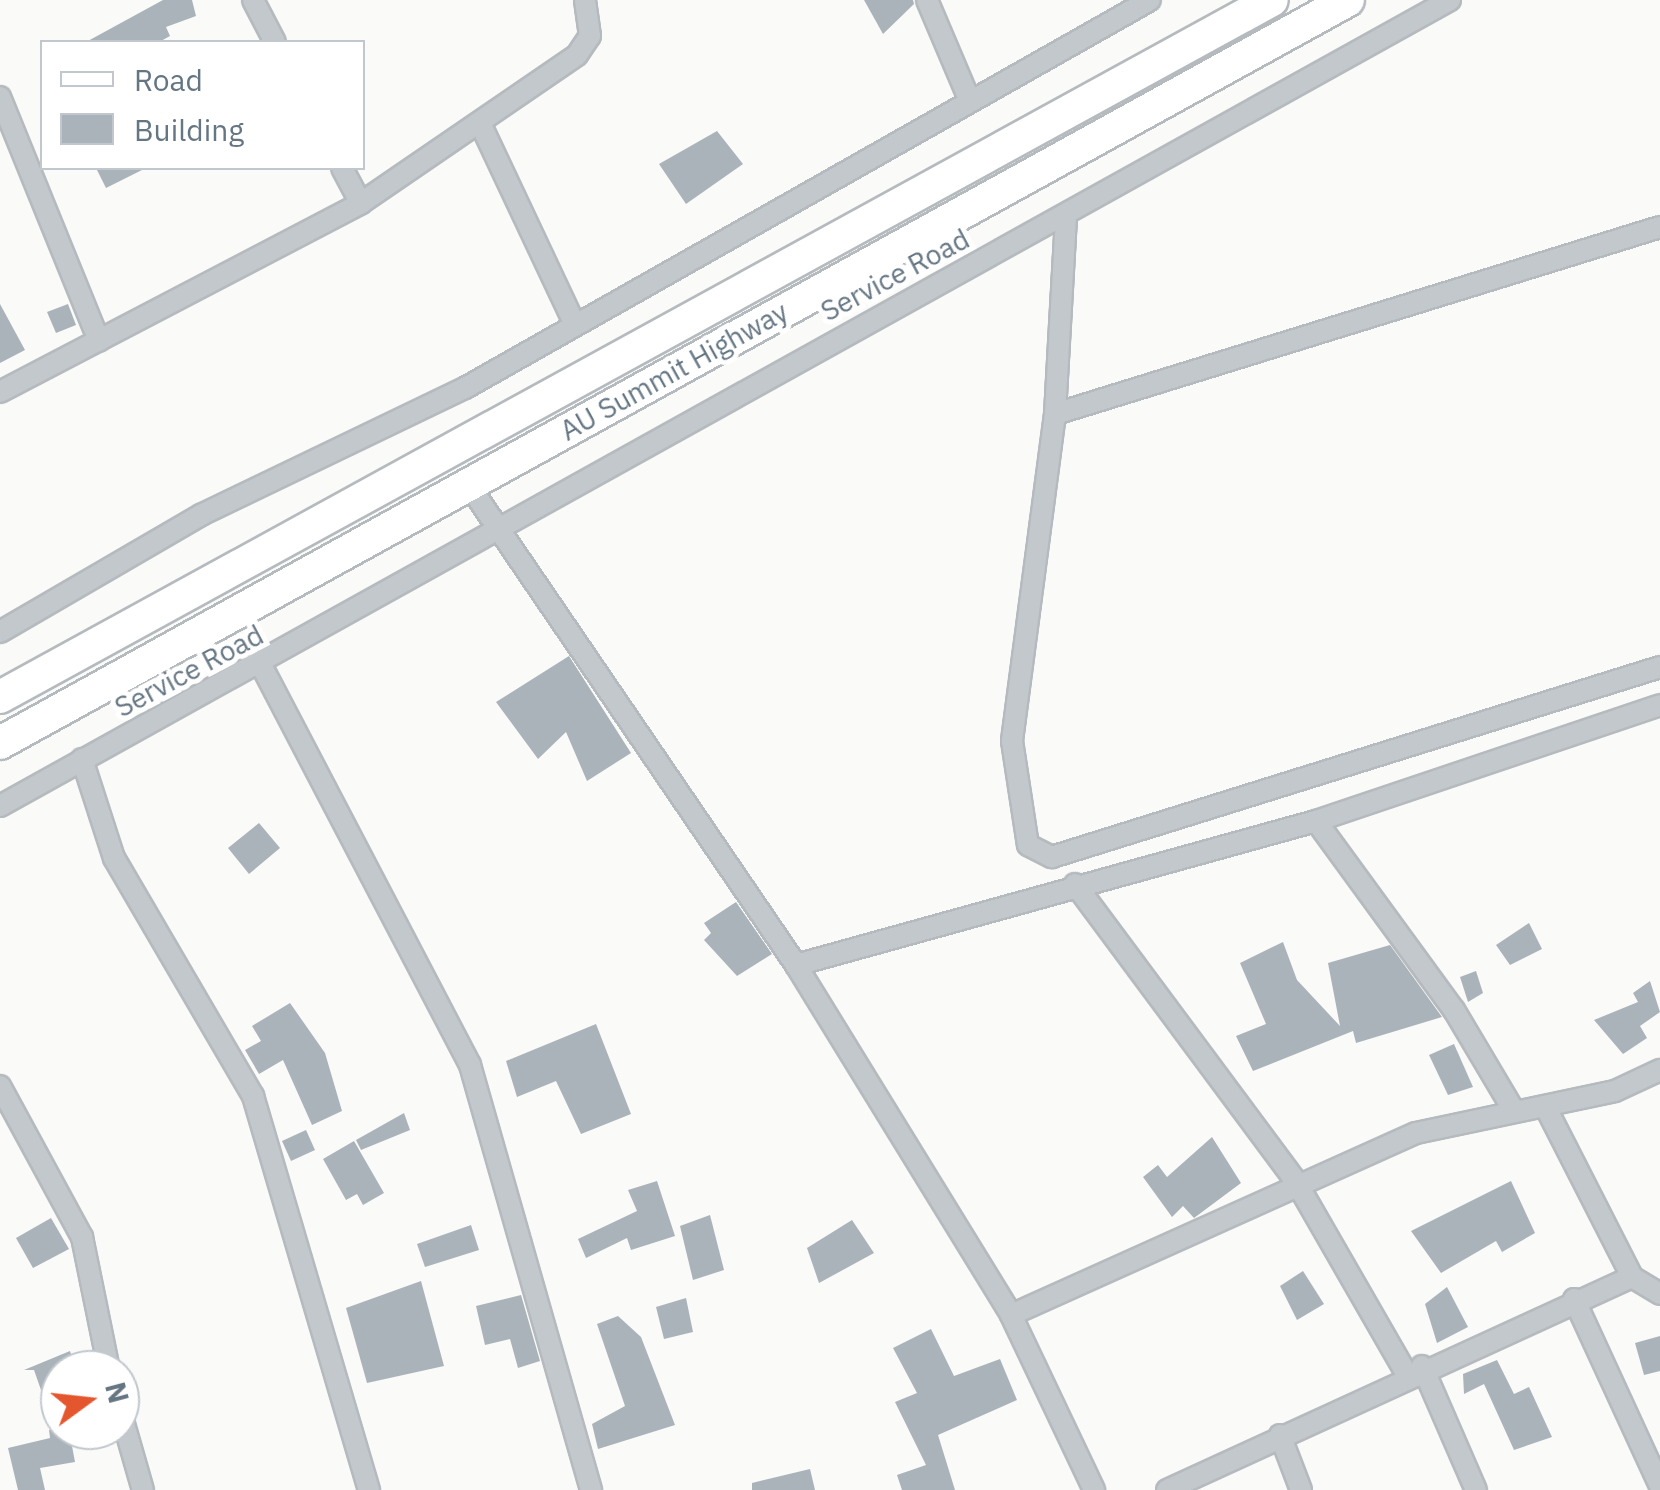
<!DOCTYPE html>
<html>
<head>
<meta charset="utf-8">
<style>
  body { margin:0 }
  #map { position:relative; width:1660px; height:1490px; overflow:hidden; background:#fafaf8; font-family:"IBM Plex Sans",sans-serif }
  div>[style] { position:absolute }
  .building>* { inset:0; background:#aab3b9 }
  .roads { filter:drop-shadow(2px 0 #b5babe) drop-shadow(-2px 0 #b5babe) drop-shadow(0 2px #b5babe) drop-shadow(0 -2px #b5babe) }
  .street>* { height:20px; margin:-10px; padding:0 10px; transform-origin:10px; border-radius:10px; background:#c3c8cc }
  .primary>* { height:32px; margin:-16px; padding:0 16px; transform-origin:16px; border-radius:16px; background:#fff }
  span { translate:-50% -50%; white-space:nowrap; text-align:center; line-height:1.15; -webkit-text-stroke:10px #fff; paint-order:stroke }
  .street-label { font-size:28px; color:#657683 }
  .legend { position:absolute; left:40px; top:40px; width:325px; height:130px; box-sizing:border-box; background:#fff; border:2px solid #c1c8cd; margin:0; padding:12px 18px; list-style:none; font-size:30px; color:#657683 }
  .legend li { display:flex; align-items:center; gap:20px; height:50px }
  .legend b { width:50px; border:2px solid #c1c8cd }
  .north { position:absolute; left:40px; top:1350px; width:100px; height:100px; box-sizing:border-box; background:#fff; border:2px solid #c1c8cd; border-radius:50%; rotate:75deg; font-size:28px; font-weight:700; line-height:40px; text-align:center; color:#657683 }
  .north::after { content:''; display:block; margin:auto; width:35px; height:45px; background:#e4572e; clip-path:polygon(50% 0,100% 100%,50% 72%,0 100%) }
</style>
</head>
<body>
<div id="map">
  <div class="building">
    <i style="clip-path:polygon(163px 0,192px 0,196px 16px,166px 27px,170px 36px,159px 42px,86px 42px)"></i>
    <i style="clip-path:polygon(864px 0,913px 0,914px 4px,883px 34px)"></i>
    <i style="clip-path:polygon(717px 131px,743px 164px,686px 204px,659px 164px)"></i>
    <i style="clip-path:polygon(96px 168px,146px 168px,106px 188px)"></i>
    <i style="clip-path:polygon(0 304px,25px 350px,0 363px)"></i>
    <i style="clip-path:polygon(68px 304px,76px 325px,56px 333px,47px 312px)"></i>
    <i style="clip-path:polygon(569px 656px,631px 753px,587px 781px,566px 732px,538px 759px,496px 702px)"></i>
    <i style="clip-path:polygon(259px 823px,280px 848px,249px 874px,228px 848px)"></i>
    <i style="clip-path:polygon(736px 902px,772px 954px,737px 976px,704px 940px,711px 933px,704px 923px)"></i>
    <i style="clip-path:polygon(1529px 923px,1542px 949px,1510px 965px,1496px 945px)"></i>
    <i style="clip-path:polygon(1283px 942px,1297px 980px,1340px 1026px,1328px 963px,1390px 945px,1442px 1017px,1356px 1043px,1353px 1031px,1253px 1071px,1236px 1036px,1266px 1024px,1240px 963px)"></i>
    <i style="clip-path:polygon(1476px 971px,1483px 993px,1468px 1002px,1460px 977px)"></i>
    <i style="clip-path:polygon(1650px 981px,1660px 1012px,1640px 1026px,1647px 1038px,1623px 1054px,1594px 1020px,1638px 1002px,1633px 993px)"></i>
    <i style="clip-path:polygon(290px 1003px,325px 1053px,342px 1111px,312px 1125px,283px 1060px,259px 1074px,245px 1050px,261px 1041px,252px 1026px)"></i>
    <i style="clip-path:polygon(596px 1024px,631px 1114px,581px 1134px,556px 1081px,517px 1097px,506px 1061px)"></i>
    <i style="clip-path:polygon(1454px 1044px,1473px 1087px,1448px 1095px,1429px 1055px)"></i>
    <i style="clip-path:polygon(404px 1113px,410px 1130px,361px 1150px,356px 1140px)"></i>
    <i style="clip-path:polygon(306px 1130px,315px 1150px,291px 1161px,282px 1141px)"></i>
    <i style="clip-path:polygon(1212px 1137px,1241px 1183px,1194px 1218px,1183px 1206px,1172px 1217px,1143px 1177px,1158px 1165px,1167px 1177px)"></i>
    <i style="clip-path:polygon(354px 1141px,384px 1193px,363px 1205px,357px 1194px,346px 1200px,323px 1159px)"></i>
    <i style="clip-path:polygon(657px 1181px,675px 1236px,631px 1250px,627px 1238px,586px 1258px,578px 1239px,637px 1211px,628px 1190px)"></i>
    <i style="clip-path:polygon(1511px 1181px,1535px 1233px,1502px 1252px,1496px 1241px,1441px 1273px,1411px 1231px)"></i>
    <i style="clip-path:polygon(710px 1215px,724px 1270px,693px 1280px,680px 1226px)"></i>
    <i style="clip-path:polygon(51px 1218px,69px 1249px,33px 1268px,16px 1238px)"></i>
    <i style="clip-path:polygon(852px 1220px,874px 1253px,819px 1283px,807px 1248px)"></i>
    <i style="clip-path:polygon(471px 1225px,479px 1250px,425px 1267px,417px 1244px)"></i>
    <i style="clip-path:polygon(1303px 1271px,1324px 1304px,1297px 1320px,1280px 1286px)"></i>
    <i style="clip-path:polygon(421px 1281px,444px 1366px,367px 1383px,346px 1308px)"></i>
    <i style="clip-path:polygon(1447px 1287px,1468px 1327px,1437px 1343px,1425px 1304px)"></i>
    <i style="clip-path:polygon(521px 1295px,540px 1361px,518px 1368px,510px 1339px,485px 1345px,476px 1306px)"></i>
    <i style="clip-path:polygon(686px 1298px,693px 1332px,664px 1339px,656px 1307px)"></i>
    <i style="clip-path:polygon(618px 1316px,641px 1337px,675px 1425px,598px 1449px,592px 1424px,625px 1406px,597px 1324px)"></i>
    <i style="clip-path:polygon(931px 1329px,954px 1376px,1000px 1359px,1017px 1400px,938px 1435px,955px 1490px,902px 1490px,897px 1475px,926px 1465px,895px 1402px,917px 1393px,893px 1348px)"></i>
    <i style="clip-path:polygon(1660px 1336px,1660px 1371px,1644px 1375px,1635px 1343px)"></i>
    <i style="clip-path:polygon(70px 1351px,76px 1370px,60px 1370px,60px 1384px,41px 1390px,34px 1370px,24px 1370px)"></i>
    <i style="clip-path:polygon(1497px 1360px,1514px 1394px,1529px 1387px,1552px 1437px,1514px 1450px,1484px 1384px,1464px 1394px,1463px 1374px)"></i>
    <i style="clip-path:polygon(49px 1430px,69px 1430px,75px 1462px,40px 1468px,45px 1490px,18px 1490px,8px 1448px,50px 1438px)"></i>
    <i style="clip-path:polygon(810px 1469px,815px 1490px,752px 1490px,752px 1483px)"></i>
  </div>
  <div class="roads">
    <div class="street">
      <i style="left:253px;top:0;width:47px;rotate:62.4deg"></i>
      <i style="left:927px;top:0;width:108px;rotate:67deg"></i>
      <i style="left:0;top:97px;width:263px;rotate:67.9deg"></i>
      <i style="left:480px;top:123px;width:223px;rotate:64.8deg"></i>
      <i style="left:342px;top:168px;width:40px;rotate:62deg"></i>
      <i style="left:1660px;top:227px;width:633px;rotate:162.82deg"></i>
      <i style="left:1055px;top:414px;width:330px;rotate:97.5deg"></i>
      <i style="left:1012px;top:741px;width:105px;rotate:81.3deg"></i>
      <i style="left:1028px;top:845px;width:27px;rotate:27deg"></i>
      <i style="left:1052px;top:857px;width:637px;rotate:-17.35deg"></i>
      <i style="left:0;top:392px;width:407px;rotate:-27.6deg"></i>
      <i style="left:361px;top:203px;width:262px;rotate:-34.4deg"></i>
      <i style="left:577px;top:55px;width:23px;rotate:-56deg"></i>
      <i style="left:590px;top:36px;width:36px;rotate:-98deg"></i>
      <i style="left:1055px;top:414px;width:197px;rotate:-86.8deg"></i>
      <i style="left:468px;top:484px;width:582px;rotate:55.71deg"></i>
      <i style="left:796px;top:965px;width:411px;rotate:58.4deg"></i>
      <i style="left:1011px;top:1315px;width:194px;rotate:64.6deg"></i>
      <i style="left:0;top:632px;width:233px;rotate:-30.2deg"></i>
      <i style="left:201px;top:515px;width:293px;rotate:-25.7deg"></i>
      <i style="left:465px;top:388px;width:787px;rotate:-29.53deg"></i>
      <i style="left:261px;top:665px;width:451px;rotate:62.4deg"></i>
      <i style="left:470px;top:1065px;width:442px;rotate:74.1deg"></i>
      <i style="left:82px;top:759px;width:104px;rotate:72.1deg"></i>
      <i style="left:114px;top:858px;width:276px;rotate:59.7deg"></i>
      <i style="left:253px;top:1096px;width:411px;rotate:73.6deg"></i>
      <i style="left:0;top:806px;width:1659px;rotate:-29.07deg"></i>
      <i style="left:1316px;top:821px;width:234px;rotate:53.9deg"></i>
      <i style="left:1454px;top:1010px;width:112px;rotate:59.3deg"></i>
      <i style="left:1075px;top:884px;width:369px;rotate:53.4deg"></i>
      <i style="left:1295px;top:1180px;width:223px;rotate:60.1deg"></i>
      <i style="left:796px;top:965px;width:540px;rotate:-15.48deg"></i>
      <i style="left:1316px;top:821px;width:363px;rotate:-18.6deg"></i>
      <i style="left:0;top:1086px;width:172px;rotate:61.5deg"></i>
      <i style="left:82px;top:1237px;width:136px;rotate:78.5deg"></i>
      <i style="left:1545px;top:1106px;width:192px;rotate:63deg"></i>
      <i style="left:1632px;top:1277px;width:33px;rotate:31deg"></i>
      <i style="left:1574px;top:1299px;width:206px;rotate:65.3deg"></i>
      <i style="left:1011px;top:1315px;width:444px;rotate:-24.2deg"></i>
      <i style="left:1416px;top:1133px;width:203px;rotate:-11.9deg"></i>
      <i style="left:1615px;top:1091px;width:50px;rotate:-25deg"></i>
      <i style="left:1422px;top:1366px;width:135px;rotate:66.5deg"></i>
      <i style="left:120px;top:1410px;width:83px;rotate:74deg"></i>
      <i style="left:1280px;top:1435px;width:59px;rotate:69.1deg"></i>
      <i style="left:1167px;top:1490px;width:511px;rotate:-24.61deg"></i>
    </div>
    <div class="primary">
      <i style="left:0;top:697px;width:1450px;rotate:-28.72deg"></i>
      <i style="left:0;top:743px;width:1539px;rotate:-28.86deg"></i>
    </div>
  </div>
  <div class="street-label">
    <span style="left:895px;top:275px;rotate:-28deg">Service Road</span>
    <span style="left:674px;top:371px;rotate:-29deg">AU Summit Highway</span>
    <span style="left:189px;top:671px;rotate:-28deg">Service Road</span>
  </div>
  <ul class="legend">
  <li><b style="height:12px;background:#fff"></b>Road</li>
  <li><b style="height:28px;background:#aab3b9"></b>Building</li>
  </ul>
  <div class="north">N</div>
</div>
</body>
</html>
